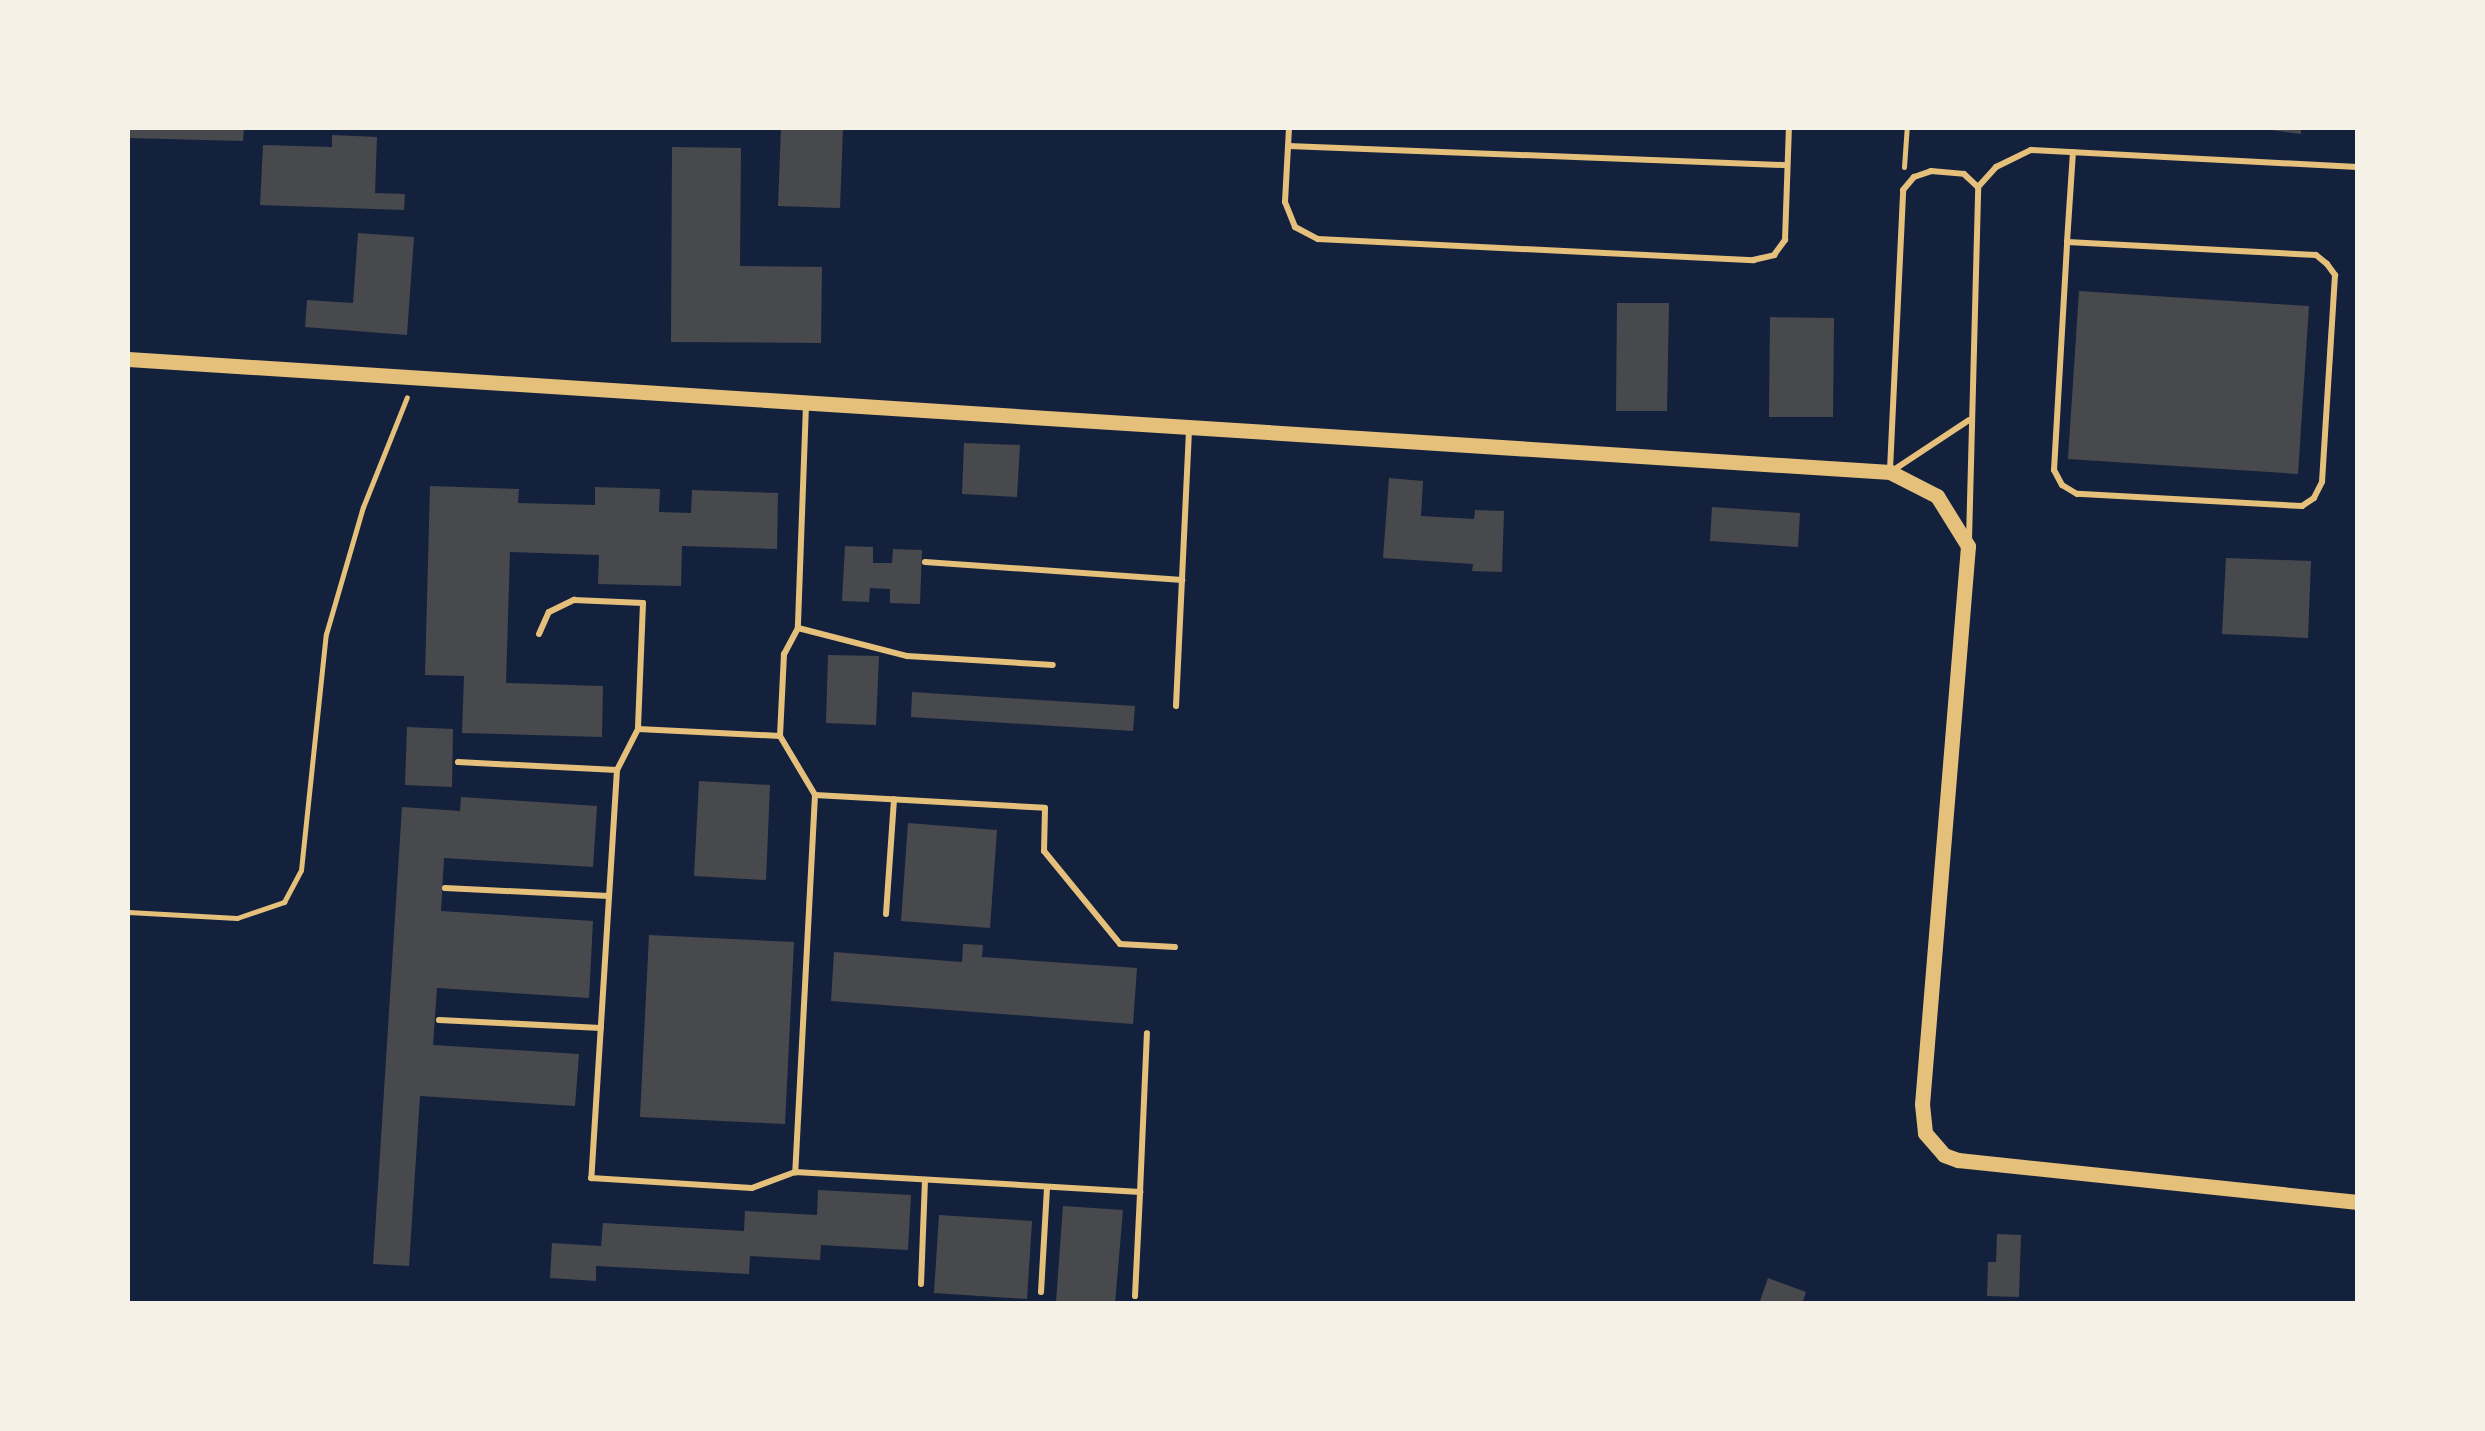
<!DOCTYPE html>
<html>
<head>
<meta charset="utf-8">
<style>
  body { margin:0 }
  #map { position:relative; width:2485px; height:1431px; overflow:hidden; background:#14213d; font-family:"Fira Sans",sans-serif }
  div>[style] { position:absolute }
  .building>* { inset:0; background:#48494c }
  .path>* { height:5px; margin:-2.5px; padding:0 2.5px; transform-origin:2.5px; border-radius:2.5px; background:#e5c07b }
  .service>* { height:6px; margin:-3px; padding:0 3px; transform-origin:3px; border-radius:3px; background:#e5c07b }
  .tertiary>* { height:15px; margin:-7.5px; padding:0 7.5px; transform-origin:7.5px; border-radius:7.5px; background:#e5c07b }
  span { translate:-50% -50%; white-space:nowrap; text-align:center; line-height:1.15; -webkit-text-stroke:9px #f6f1e7; paint-order:stroke }
  .frame { position:absolute; inset:0; border:130px solid #f6f1e7; pointer-events:none }
</style>
</head>
<body>
<div id="map">
  <div class="building">
    <i style="clip-path:polygon(128px 128px,244px 128px,243px 141px,128px 138px)"></i>
    <i style="clip-path:polygon(781px 128px,843px 128px,840px 208px,778px 206px)"></i>
    <i style="clip-path:polygon(2256px 128px,2301px 128px,2301px 134px)"></i>
    <i style="clip-path:polygon(332px 135px,377px 137px,375px 193px,405px 194px,404px 210px,260px 205px,263px 145px,332px 147px)"></i>
    <i style="clip-path:polygon(672px 147px,741px 148px,740px 266px,822px 267px,821px 343px,671px 342px)"></i>
    <i style="clip-path:polygon(358px 233px,414px 237px,407px 335px,305px 327px,307px 300px,353px 303px)"></i>
    <i style="clip-path:polygon(2079px 291px,2309px 306px,2298px 474px,2068px 459px)"></i>
    <i style="clip-path:polygon(1617px 303px,1669px 303px,1667px 411px,1616px 411px)"></i>
    <i style="clip-path:polygon(1770px 317px,1834px 318px,1833px 417px,1769px 417px)"></i>
    <i style="clip-path:polygon(964px 443px,1020px 445px,1017px 497px,962px 494px)"></i>
    <i style="clip-path:polygon(1389px 478px,1423px 481px,1421px 516px,1474px 519px,1475px 510px,1504px 511px,1502px 572px,1472px 571px,1473px 564px,1383px 558px)"></i>
    <i style="clip-path:polygon(430px 486px,519px 489px,518px 503px,595px 505px,595px 487px,660px 489px,659px 512px,691px 513px,692px 490px,778px 493px,777px 549px,682px 546px,681px 586px,598px 584px,599px 555px,510px 552px,506px 683px,603px 686px,602px 737px,462px 733px,464px 676px,425px 675px)"></i>
    <i style="clip-path:polygon(1712px 507px,1800px 513px,1798px 547px,1710px 541px)"></i>
    <i style="clip-path:polygon(845px 546px,873px 547px,873px 563px,892px 563px,893px 549px,922px 550px,920px 604px,890px 603px,890px 589px,870px 588px,869px 602px,842px 601px)"></i>
    <i style="clip-path:polygon(2226px 558px,2311px 561px,2308px 638px,2222px 634px)"></i>
    <i style="clip-path:polygon(828px 655px,879px 656px,876px 725px,826px 723px)"></i>
    <i style="clip-path:polygon(912px 692px,1135px 706px,1133px 731px,911px 717px)"></i>
    <i style="clip-path:polygon(407px 727px,453px 729px,452px 787px,405px 785px)"></i>
    <i style="clip-path:polygon(699px 781px,770px 785px,766px 880px,694px 876px)"></i>
    <i style="clip-path:polygon(461px 797px,597px 806px,593px 867px,444px 858px,441px 911px,593px 921px,589px 998px,437px 988px,433px 1045px,579px 1054px,575px 1106px,420px 1096px,409px 1266px,373px 1264px,402px 807px,460px 811px)"></i>
    <i style="clip-path:polygon(908px 823px,997px 830px,990px 928px,901px 921px)"></i>
    <i style="clip-path:polygon(649px 935px,794px 942px,785px 1124px,640px 1117px)"></i>
    <i style="clip-path:polygon(963px 944px,983px 945px,982px 957px,1137px 968px,1133px 1024px,831px 1001px,834px 952px,962px 962px)"></i>
    <i style="clip-path:polygon(818px 1190px,911px 1195px,908px 1250px,821px 1245px,820px 1260px,750px 1256px,749px 1274px,596px 1266px,596px 1281px,550px 1278px,552px 1243px,601px 1246px,603px 1223px,744px 1231px,745px 1211px,817px 1215px)"></i>
    <i style="clip-path:polygon(1063px 1206px,1123px 1210px,1115px 1304px,1056px 1302px)"></i>
    <i style="clip-path:polygon(939px 1215px,1032px 1221px,1027px 1299px,934px 1293px)"></i>
    <i style="clip-path:polygon(1997px 1234px,2021px 1235px,2019px 1297px,1987px 1296px,1988px 1262px,1996px 1262px)"></i>
    <i style="clip-path:polygon(1768px 1278px,1806px 1292px,1802px 1304px,1759px 1304px)"></i>
  </div>
  <div class="path">
    <i style="left:1904px;top:167px;width:39px;rotate:-86deg"></i>
    <i style="left:128px;top:912px;width:109px;rotate:3.2deg"></i>
    <i style="left:237px;top:918px;width:50px;rotate:-18.8deg"></i>
    <i style="left:284px;top:902px;width:36px;rotate:-62deg"></i>
    <i style="left:301px;top:870px;width:237px;rotate:-84deg"></i>
    <i style="left:326px;top:634px;width:132px;rotate:-73.8deg"></i>
    <i style="left:363px;top:507px;width:118px;rotate:-68.2deg"></i>
  </div>
  <div class="service">
    <i style="left:1289px;top:128px;width:74px;rotate:93.1deg"></i>
    <i style="left:1285px;top:202px;width:27px;rotate:68deg"></i>
    <i style="left:1295px;top:227px;width:26px;rotate:28deg"></i>
    <i style="left:1318px;top:239px;width:436px;rotate:2.8deg"></i>
    <i style="left:1753px;top:260px;width:22px;rotate:-13deg"></i>
    <i style="left:1774px;top:255px;width:19px;rotate:-54deg"></i>
    <i style="left:1785px;top:240px;width:112px;rotate:-88deg"></i>
    <i style="left:1288px;top:146px;width:499px;rotate:2.2deg"></i>
    <i style="left:2067px;top:242px;width:249px;rotate:3deg"></i>
    <i style="left:2316px;top:255px;width:14px;rotate:39deg"></i>
    <i style="left:2327px;top:264px;width:14px;rotate:54deg"></i>
    <i style="left:2335px;top:275px;width:207px;rotate:93.6deg"></i>
    <i style="left:2322px;top:482px;width:18px;rotate:117deg"></i>
    <i style="left:2314px;top:498px;width:14px;rotate:146deg"></i>
    <i style="left:2302px;top:506px;width:225px;rotate:-176.9deg"></i>
    <i style="left:2077px;top:494px;width:17px;rotate:-149deg"></i>
    <i style="left:2062px;top:485px;width:17px;rotate:-118deg"></i>
    <i style="left:2054px;top:470px;width:228px;rotate:-86.7deg"></i>
    <i style="left:2067px;top:242px;width:90px;rotate:-86.2deg"></i>
    <i style="left:806px;top:405px;width:223px;rotate:92.1deg"></i>
    <i style="left:798px;top:628px;width:30px;rotate:118deg"></i>
    <i style="left:784px;top:654px;width:82px;rotate:92.8deg"></i>
    <i style="left:780px;top:736px;width:69px;rotate:59.3deg"></i>
    <i style="left:815px;top:795px;width:378px;rotate:93deg"></i>
    <i style="left:795px;top:1172px;width:346px;rotate:3.3deg"></i>
    <i style="left:1140px;top:1192px;width:159px;rotate:-87.5deg"></i>
    <i style="left:1890px;top:470px;width:280px;rotate:-87.3deg"></i>
    <i style="left:1903px;top:190px;width:17px;rotate:-50deg"></i>
    <i style="left:1914px;top:177px;width:18px;rotate:-19deg"></i>
    <i style="left:1931px;top:171px;width:33px;rotate:5deg"></i>
    <i style="left:1964px;top:174px;width:19px;rotate:43deg"></i>
    <i style="left:1892px;top:471px;width:92px;rotate:-33.5deg"></i>
    <i style="left:1969px;top:540px;width:353px;rotate:-88.5deg"></i>
    <i style="left:1978px;top:187px;width:27px;rotate:-48deg"></i>
    <i style="left:1996px;top:167px;width:39px;rotate:-26deg"></i>
    <i style="left:2031px;top:150px;width:327px;rotate:3deg"></i>
    <i style="left:925px;top:562px;width:258px;rotate:4deg"></i>
    <i style="left:798px;top:628px;width:113px;rotate:14.4deg"></i>
    <i style="left:907px;top:656px;width:146px;rotate:3.5deg"></i>
    <i style="left:539px;top:634px;width:24px;rotate:-66deg"></i>
    <i style="left:549px;top:612px;width:28px;rotate:-26deg"></i>
    <i style="left:574px;top:600px;width:69px;rotate:2.5deg"></i>
    <i style="left:643px;top:603px;width:126px;rotate:92.3deg"></i>
    <i style="left:1176px;top:706px;width:279px;rotate:-87.3deg"></i>
    <i style="left:780px;top:736px;width:142px;rotate:-177.2deg"></i>
    <i style="left:638px;top:729px;width:46px;rotate:117.1deg"></i>
    <i style="left:617px;top:770px;width:409px;rotate:93.6deg"></i>
    <i style="left:591px;top:1178px;width:161px;rotate:3.6deg"></i>
    <i style="left:752px;top:1188px;width:46px;rotate:-20.4deg"></i>
    <i style="left:458px;top:762px;width:159px;rotate:2.9deg"></i>
    <i style="left:815px;top:795px;width:230px;rotate:3.2deg"></i>
    <i style="left:1045px;top:808px;width:43px;rotate:91.3deg"></i>
    <i style="left:1044px;top:851px;width:120px;rotate:50.7deg"></i>
    <i style="left:1120px;top:944px;width:55px;rotate:3.1deg"></i>
    <i style="left:445px;top:888px;width:164px;rotate:2.8deg"></i>
    <i style="left:886px;top:914px;width:115px;rotate:-86deg"></i>
    <i style="left:439px;top:1020px;width:162px;rotate:2.8deg"></i>
    <i style="left:921px;top:1284px;width:104px;rotate:-87.8deg"></i>
    <i style="left:1041px;top:1292px;width:105px;rotate:-86.7deg"></i>
    <i style="left:1135px;top:1296px;width:104px;rotate:-87.2deg"></i>
  </div>
  <div class="tertiary">
    <i style="left:128px;top:359px;width:1766px;rotate:3.67deg"></i>
    <i style="left:1890px;top:472px;width:53px;rotate:27.1deg"></i>
    <i style="left:1937px;top:496px;width:59px;rotate:58.2deg"></i>
    <i style="left:1968px;top:546px;width:560px;rotate:94.71deg"></i>
    <i style="left:1922px;top:1104px;width:29px;rotate:84deg"></i>
    <i style="left:1925px;top:1133px;width:29px;rotate:49deg"></i>
    <i style="left:1944px;top:1155px;width:15px;rotate:20deg"></i>
    <i style="left:1958px;top:1160px;width:402px;rotate:6deg"></i>
  </div>
  <div class="frame"></div>
</div>
</body>
</html>
